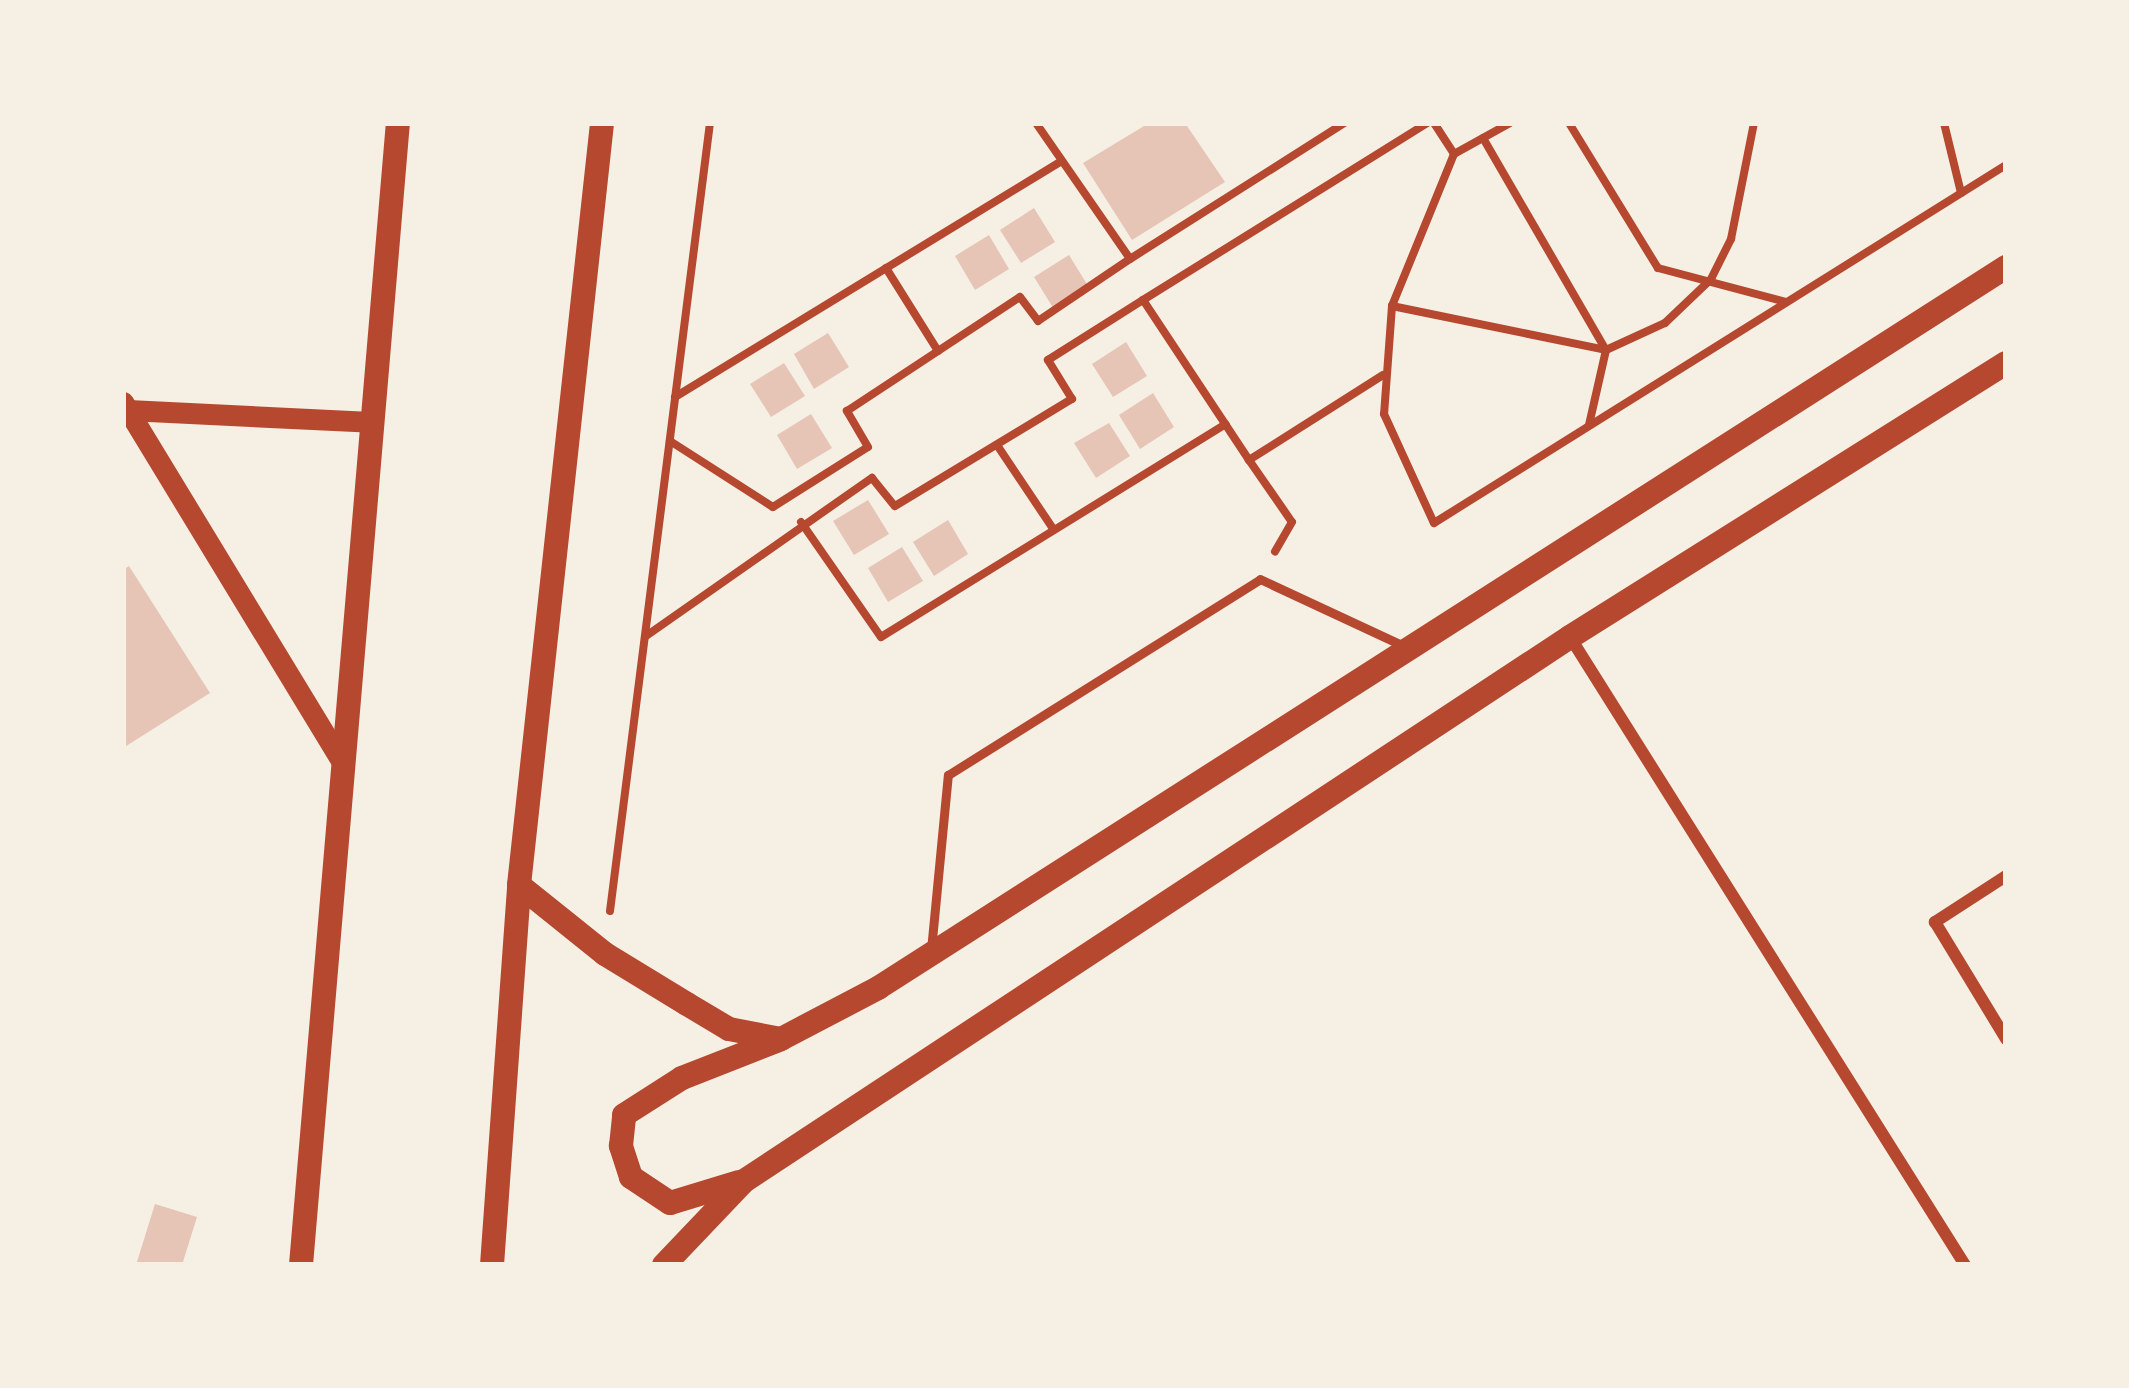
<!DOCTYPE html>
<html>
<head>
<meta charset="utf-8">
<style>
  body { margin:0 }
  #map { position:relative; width:2129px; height:1388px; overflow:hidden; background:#f6efe4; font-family:Roboto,sans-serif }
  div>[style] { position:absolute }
  .building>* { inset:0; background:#e6c5b7 }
  .path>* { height:8px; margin:-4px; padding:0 4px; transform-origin:4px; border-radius:4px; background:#b5482f }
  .service>* { height:9px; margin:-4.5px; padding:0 4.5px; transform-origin:4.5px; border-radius:4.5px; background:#b5482f }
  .minor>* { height:12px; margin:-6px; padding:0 6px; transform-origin:6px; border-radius:6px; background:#b5482f }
  .tertiary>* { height:21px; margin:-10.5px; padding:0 10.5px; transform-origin:10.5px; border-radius:10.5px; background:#b5482f }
  .secondary>* { height:24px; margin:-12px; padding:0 12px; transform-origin:12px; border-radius:12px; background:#b5482f }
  span { translate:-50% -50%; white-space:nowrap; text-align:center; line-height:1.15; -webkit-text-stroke:12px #f6efe4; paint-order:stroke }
  .frame { position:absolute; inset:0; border:126px solid #f6efe4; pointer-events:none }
</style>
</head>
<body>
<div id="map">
  <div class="building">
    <i style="clip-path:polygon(1149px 123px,1185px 123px,1225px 182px,1132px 240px,1083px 163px)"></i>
    <i style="clip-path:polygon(1034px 208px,1055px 242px,1021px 263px,1000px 230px)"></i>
    <i style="clip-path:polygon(989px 235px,1009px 269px,975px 290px,955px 256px)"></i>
    <i style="clip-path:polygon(1069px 255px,1090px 289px,1055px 311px,1034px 277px)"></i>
    <i style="clip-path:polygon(828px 333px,849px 367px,814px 389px,794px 354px)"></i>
    <i style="clip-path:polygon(1126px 342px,1147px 376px,1113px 397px,1092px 364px)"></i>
    <i style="clip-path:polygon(784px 363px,805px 396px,771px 417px,750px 384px)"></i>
    <i style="clip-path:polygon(1153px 393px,1174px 427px,1140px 449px,1119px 415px)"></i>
    <i style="clip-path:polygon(811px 414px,832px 448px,797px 469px,777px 435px)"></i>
    <i style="clip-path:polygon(1109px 423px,1130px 456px,1096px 478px,1074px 443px)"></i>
    <i style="clip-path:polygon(868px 500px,889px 534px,854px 555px,833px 521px)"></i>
    <i style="clip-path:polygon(948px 520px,968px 554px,934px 576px,913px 542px)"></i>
    <i style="clip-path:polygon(902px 547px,923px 581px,888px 602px,868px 568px)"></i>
    <i style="clip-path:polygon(129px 566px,210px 693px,123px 748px,123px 570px)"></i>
    <i style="clip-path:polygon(155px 1204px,197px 1217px,182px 1265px,136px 1265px)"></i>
  </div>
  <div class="path">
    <i style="left:1036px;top:123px;width:165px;rotate:55.3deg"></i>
    <i style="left:1130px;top:259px;width:254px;rotate:-32.4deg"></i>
    <i style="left:1434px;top:123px;width:37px;rotate:57deg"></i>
    <i style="left:1454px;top:154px;width:164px;rotate:112.2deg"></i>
    <i style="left:1392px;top:306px;width:108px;rotate:94.2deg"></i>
    <i style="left:1384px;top:414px;width:120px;rotate:65.4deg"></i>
    <i style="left:1434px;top:523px;width:675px;rotate:-32.04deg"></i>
    <i style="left:1569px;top:123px;width:170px;rotate:58.5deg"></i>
    <i style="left:1658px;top:268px;width:132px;rotate:14.9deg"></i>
    <i style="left:1944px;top:123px;width:72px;rotate:76.3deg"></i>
    <i style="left:1483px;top:138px;width:245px;rotate:59.9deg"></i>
    <i style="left:1606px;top:350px;width:77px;rotate:102.8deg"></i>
    <i style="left:1454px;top:154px;width:64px;rotate:-29deg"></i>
    <i style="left:886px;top:268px;width:98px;rotate:57.9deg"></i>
    <i style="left:1392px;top:306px;width:218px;rotate:11.6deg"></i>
    <i style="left:1606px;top:350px;width:65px;rotate:-24.6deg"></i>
    <i style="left:1665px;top:323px;width:64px;rotate:-43.7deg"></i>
    <i style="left:1711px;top:279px;width:45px;rotate:-63.4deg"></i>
    <i style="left:1731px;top:239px;width:118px;rotate:-78.8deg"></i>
    <i style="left:1383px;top:375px;width:159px;rotate:147.6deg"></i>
    <i style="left:1249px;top:460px;width:192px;rotate:-123.5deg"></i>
    <i style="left:1143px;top:300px;width:335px;rotate:-31.9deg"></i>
    <i style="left:675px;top:397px;width:453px;rotate:-31.4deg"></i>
    <i style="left:670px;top:441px;width:122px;rotate:32.7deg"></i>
    <i style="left:773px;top:507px;width:112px;rotate:-32.3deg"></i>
    <i style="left:868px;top:447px;width:42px;rotate:-120.3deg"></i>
    <i style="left:847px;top:411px;width:207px;rotate:-33.4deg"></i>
    <i style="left:1020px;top:297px;width:30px;rotate:53deg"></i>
    <i style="left:1038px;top:321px;width:111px;rotate:-34deg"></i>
    <i style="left:997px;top:445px;width:102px;rotate:56.2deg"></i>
    <i style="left:1249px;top:460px;width:75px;rotate:55.3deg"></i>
    <i style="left:1292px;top:522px;width:34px;rotate:120deg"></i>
    <i style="left:801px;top:522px;width:140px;rotate:55.2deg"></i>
    <i style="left:881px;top:637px;width:405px;rotate:-31.7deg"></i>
    <i style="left:646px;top:636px;width:276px;rotate:-35deg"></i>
    <i style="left:872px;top:478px;width:36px;rotate:51deg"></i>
    <i style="left:895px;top:506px;width:207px;rotate:-31.2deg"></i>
    <i style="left:1072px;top:399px;width:46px;rotate:-121.6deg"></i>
    <i style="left:1048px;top:360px;width:112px;rotate:-32.3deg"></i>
    <i style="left:610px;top:911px;width:794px;rotate:-82.77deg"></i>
  </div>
  <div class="service">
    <i style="left:931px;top:950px;width:176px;rotate:-84.5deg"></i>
    <i style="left:948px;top:775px;width:368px;rotate:-32.1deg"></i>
    <i style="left:1260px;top:579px;width:159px;rotate:25deg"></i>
  </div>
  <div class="minor">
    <i style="left:1570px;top:637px;width:742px;rotate:57.83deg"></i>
    <i style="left:2006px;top:876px;width:85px;rotate:147.1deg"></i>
    <i style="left:1935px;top:922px;width:137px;rotate:58.7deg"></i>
  </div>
  <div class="tertiary">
    <i style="left:123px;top:402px;width:418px;rotate:58.7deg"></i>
    <i style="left:128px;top:410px;width:243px;rotate:2.8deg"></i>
  </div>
  <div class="secondary">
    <i style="left:519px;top:885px;width:110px;rotate:38.7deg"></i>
    <i style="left:605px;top:954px;width:96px;rotate:31.4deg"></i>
    <i style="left:687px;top:1004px;width:49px;rotate:30.8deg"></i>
    <i style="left:729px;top:1029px;width:53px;rotate:10.9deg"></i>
    <i style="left:781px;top:1039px;width:110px;rotate:-27.7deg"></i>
    <i style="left:878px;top:988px;width:1339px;rotate:-32.59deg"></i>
    <i style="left:739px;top:1182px;width:72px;rotate:163.1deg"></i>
    <i style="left:670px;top:1203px;width:47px;rotate:-146.3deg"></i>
    <i style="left:631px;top:1177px;width:33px;rotate:-108deg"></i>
    <i style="left:621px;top:1146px;width:31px;rotate:-84deg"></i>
    <i style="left:624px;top:1115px;width:69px;rotate:-32.5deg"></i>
    <i style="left:682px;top:1078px;width:104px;rotate:-21.4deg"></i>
    <i style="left:301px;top:1265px;width:1146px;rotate:-85.15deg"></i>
    <i style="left:492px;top:1265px;width:381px;rotate:-85.9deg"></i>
    <i style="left:519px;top:885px;width:767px;rotate:-83.78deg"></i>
    <i style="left:664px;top:1265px;width:116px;rotate:-46.4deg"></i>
    <i style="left:744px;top:1181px;width:989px;rotate:-33.37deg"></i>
    <i style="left:1570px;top:637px;width:515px;rotate:-32.15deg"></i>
  </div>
  <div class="frame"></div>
</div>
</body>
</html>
